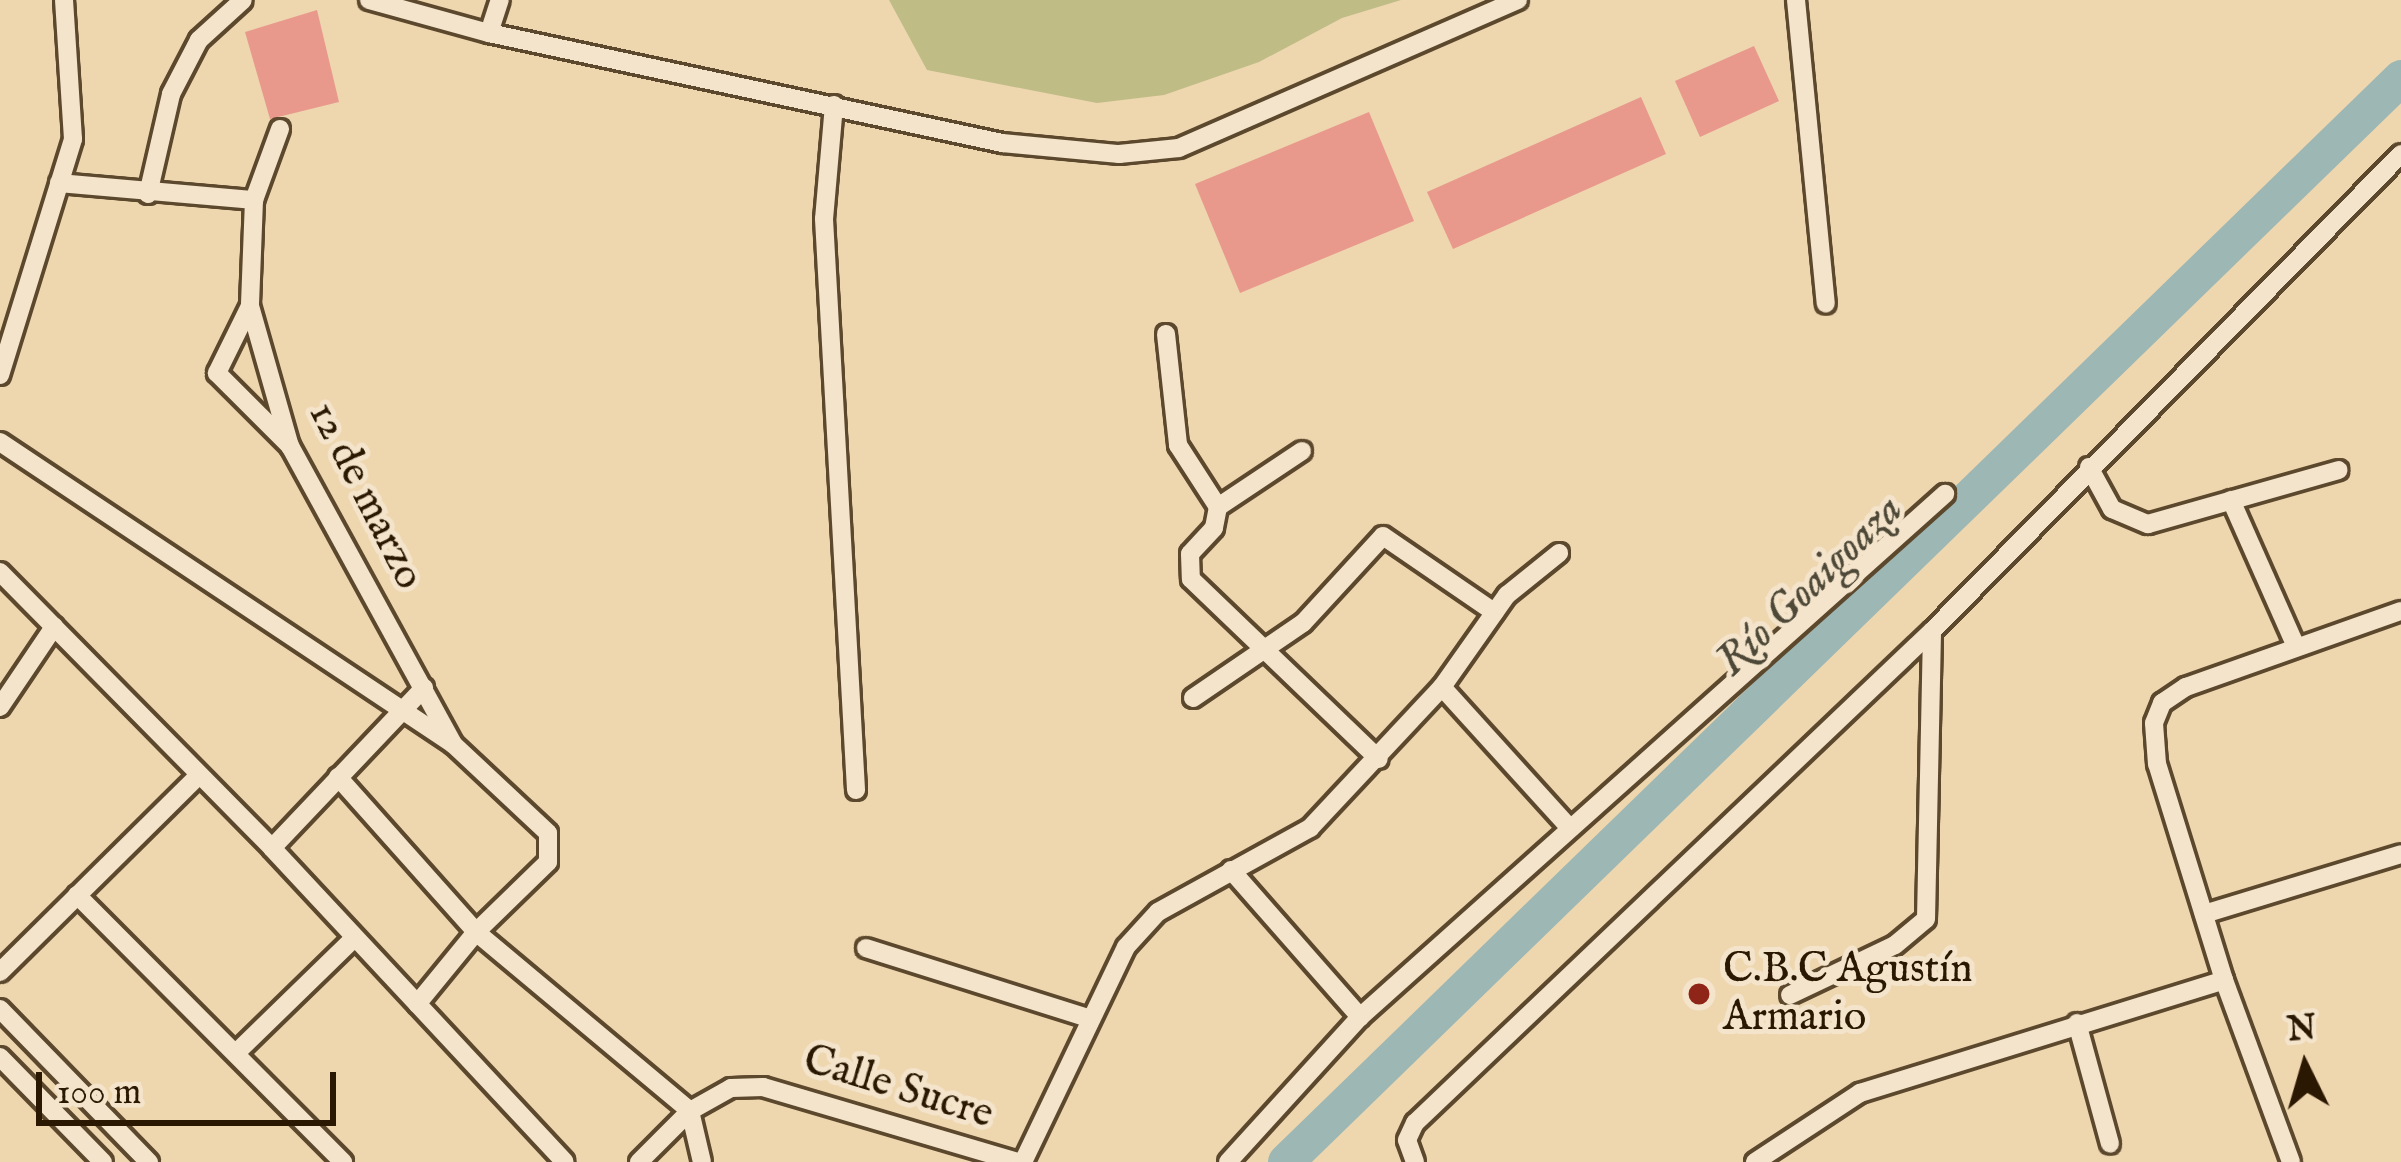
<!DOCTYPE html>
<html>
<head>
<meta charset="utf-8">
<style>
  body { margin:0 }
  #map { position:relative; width:2401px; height:1162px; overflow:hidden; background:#eed6af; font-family:"IM FELL English",serif }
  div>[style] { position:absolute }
  .green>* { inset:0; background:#bfbc86 }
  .river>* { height:36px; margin:-18px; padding:0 18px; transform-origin:18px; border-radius:18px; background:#9cb7b4 }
  .building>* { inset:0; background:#e8998c }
  .roads { filter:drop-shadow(3px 0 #5c482d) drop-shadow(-3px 0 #5c482d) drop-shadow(0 3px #5c482d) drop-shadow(0 -3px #5c482d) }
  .street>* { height:18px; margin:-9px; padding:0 9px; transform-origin:9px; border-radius:9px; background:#f4e4cb }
  .dots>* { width:33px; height:33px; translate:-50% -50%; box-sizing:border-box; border:6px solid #f4e4cb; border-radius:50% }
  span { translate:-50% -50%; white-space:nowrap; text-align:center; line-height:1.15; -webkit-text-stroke:10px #f4e4cb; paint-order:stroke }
  .street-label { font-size:42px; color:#2b1802 }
  .poi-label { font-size:42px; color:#2b1802 }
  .left { translate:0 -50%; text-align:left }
  .water-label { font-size:45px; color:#4d4837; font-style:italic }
  .north { position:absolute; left:2245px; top:1006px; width:120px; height:120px; -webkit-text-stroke:9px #f4e4cb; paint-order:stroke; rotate:355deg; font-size:33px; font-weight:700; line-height:48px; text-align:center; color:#2b1802 }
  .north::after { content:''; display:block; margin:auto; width:42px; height:54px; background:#2b1802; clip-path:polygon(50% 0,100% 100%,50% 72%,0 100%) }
  .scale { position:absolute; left:36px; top:1072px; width:300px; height:54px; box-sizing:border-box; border:6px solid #2b1802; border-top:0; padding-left:15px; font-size:36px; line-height:42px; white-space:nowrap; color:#2b1802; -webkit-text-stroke:9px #f4e4cb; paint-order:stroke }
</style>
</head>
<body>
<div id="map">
  <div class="green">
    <i style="clip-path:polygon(889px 0,1401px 0,1342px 18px,1259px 62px,1164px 95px,1097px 103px,927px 70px)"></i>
  </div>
  <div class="river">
    <i style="left:1286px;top:1162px;width:1555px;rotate:-44.19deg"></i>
  </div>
  <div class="building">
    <i style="clip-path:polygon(317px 10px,339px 102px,270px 119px,245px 32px)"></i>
    <i style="clip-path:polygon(1754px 46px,1779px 101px,1700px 137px,1675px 81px)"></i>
    <i style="clip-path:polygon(1641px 97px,1666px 154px,1453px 249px,1427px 192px)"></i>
    <i style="clip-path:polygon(1369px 112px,1414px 221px,1240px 293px,1195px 184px)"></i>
  </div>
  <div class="roads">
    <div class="street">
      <i style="left:369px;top:0;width:124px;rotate:15.4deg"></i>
      <i style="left:489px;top:33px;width:525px;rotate:12.1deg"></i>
      <i style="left:1002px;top:143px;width:118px;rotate:5.4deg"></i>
      <i style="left:1119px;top:154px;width:60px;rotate:-5.7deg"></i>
      <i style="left:1179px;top:148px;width:370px;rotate:-23.6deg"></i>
      <i style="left:1796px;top:0;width:305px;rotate:84.4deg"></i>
      <i style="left:489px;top:33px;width:35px;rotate:-72deg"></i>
      <i style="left:834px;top:105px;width:114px;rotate:95deg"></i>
      <i style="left:824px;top:219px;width:572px;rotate:86.79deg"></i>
      <i style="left:280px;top:129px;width:76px;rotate:110.1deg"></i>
      <i style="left:254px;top:200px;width:106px;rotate:92.2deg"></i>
      <i style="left:250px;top:306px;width:146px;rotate:74.1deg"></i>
      <i style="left:290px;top:446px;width:340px;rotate:61.3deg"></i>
      <i style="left:59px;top:183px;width:196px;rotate:5deg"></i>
      <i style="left:148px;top:194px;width:103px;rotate:-77deg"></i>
      <i style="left:171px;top:94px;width:61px;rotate:-62.6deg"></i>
      <i style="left:199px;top:40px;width:59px;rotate:-42.3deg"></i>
      <i style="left:250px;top:306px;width:75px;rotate:116.2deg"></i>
      <i style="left:217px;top:373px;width:103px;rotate:45deg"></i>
      <i style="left:1166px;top:334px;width:112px;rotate:83.8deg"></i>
      <i style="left:1178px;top:445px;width:74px;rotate:57.2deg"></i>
      <i style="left:1218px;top:507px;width:21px;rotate:101deg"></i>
      <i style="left:1214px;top:528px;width:35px;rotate:133deg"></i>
      <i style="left:1190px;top:554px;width:25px;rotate:88deg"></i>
      <i style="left:1191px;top:579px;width:260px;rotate:43.8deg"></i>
      <i style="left:0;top:375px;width:247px;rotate:-72.8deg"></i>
      <i style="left:73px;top:139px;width:139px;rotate:-93.7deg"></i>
      <i style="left:0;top:442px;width:544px;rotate:33.69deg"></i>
      <i style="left:453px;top:744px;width:130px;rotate:43.1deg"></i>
      <i style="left:548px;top:833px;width:29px;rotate:90deg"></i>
      <i style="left:548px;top:862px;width:100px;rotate:135.8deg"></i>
      <i style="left:476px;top:932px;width:93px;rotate:129.3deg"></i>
      <i style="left:2089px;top:467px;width:48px;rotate:61.3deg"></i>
      <i style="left:2112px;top:509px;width:39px;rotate:23deg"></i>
      <i style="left:2148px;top:524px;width:198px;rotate:-15.8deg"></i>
      <i style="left:2231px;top:500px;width:155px;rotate:66.1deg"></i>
      <i style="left:1218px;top:507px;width:101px;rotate:-33.7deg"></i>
      <i style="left:0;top:572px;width:388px;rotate:45.4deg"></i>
      <i style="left:272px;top:848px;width:429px;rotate:47deg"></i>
      <i style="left:1442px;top:687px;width:188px;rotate:47.8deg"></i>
      <i style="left:1193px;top:698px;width:133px;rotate:-34.3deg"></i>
      <i style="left:1303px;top:623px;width:118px;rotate:-47.4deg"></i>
      <i style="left:1383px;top:536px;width:135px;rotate:34.4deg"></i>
      <i style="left:0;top:707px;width:97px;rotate:-56deg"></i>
      <i style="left:338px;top:777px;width:208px;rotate:48.3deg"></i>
      <i style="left:476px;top:932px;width:279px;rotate:39.9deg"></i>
      <i style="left:690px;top:1111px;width:52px;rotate:76.8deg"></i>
      <i style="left:272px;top:848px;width:221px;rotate:-46.5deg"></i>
      <i style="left:1231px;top:870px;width:196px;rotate:48.7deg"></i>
      <i style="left:77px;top:895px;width:377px;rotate:45.1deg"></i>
      <i style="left:2204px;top:914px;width:206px;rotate:-16.9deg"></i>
      <i style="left:866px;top:948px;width:233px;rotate:17.5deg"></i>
      <i style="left:0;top:972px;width:277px;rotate:-44.7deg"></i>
      <i style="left:1790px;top:995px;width:116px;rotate:-25.5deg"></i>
      <i style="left:1895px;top:945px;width:40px;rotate:-40deg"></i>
      <i style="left:1926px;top:919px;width:288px;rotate:-88.8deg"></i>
      <i style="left:0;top:1009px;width:214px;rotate:45.8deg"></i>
      <i style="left:2077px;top:1023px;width:125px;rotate:74.7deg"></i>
      <i style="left:236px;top:1053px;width:162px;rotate:-44.2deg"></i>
      <i style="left:0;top:1057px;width:147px;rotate:45.6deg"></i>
      <i style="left:639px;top:1162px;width:72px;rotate:-45deg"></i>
      <i style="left:690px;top:1111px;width:47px;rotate:-29.3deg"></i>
      <i style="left:731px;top:1088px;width:32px;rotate:-2deg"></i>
      <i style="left:763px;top:1087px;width:266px;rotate:16.4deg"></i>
      <i style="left:1023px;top:1162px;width:238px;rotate:-64.4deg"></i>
      <i style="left:1126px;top:947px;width:47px;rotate:-47.6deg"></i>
      <i style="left:1158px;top:912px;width:174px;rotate:-28.9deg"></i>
      <i style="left:1310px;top:828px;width:193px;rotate:-46.9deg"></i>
      <i style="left:1442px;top:687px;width:113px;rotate:-54.8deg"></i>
      <i style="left:1507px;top:595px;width:67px;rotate:-38.9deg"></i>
      <i style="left:1228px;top:1162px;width:196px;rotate:-47.7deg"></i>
      <i style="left:1360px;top:1017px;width:785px;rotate:-41.8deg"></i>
      <i style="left:1415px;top:1162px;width:23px;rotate:-110deg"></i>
      <i style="left:1407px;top:1140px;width:19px;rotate:-65deg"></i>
      <i style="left:1415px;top:1123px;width:714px;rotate:-43.58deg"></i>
      <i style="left:1932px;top:631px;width:669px;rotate:-45.48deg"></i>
      <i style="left:1755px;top:1162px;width:126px;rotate:-33.3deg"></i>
      <i style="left:1860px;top:1093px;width:381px;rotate:-17.2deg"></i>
      <i style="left:2291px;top:1162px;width:194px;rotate:-110.2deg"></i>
      <i style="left:2224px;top:980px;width:226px;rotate:-107.2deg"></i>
      <i style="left:2157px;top:764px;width:41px;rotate:-94.2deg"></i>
      <i style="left:2154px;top:723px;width:22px;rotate:-68deg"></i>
      <i style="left:2162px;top:703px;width:29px;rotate:-34deg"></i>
      <i style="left:2186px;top:687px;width:228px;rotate:-19.5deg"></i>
    </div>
  </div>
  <div class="dots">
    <i style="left:1699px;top:994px;background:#8f2418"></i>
  </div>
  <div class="street-label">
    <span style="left:365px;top:496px;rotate:63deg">12 de marzo</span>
    <span style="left:898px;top:1088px;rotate:17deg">Calle Sucre</span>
  </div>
  <div class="poi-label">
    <span class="left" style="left:1723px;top:994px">C.B.C Agustín<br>Armario</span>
  </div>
  <div class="water-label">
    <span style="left:1810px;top:586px;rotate:-44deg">Río Goaigoaza</span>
  </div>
  <div class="north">N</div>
  <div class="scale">100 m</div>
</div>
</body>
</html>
